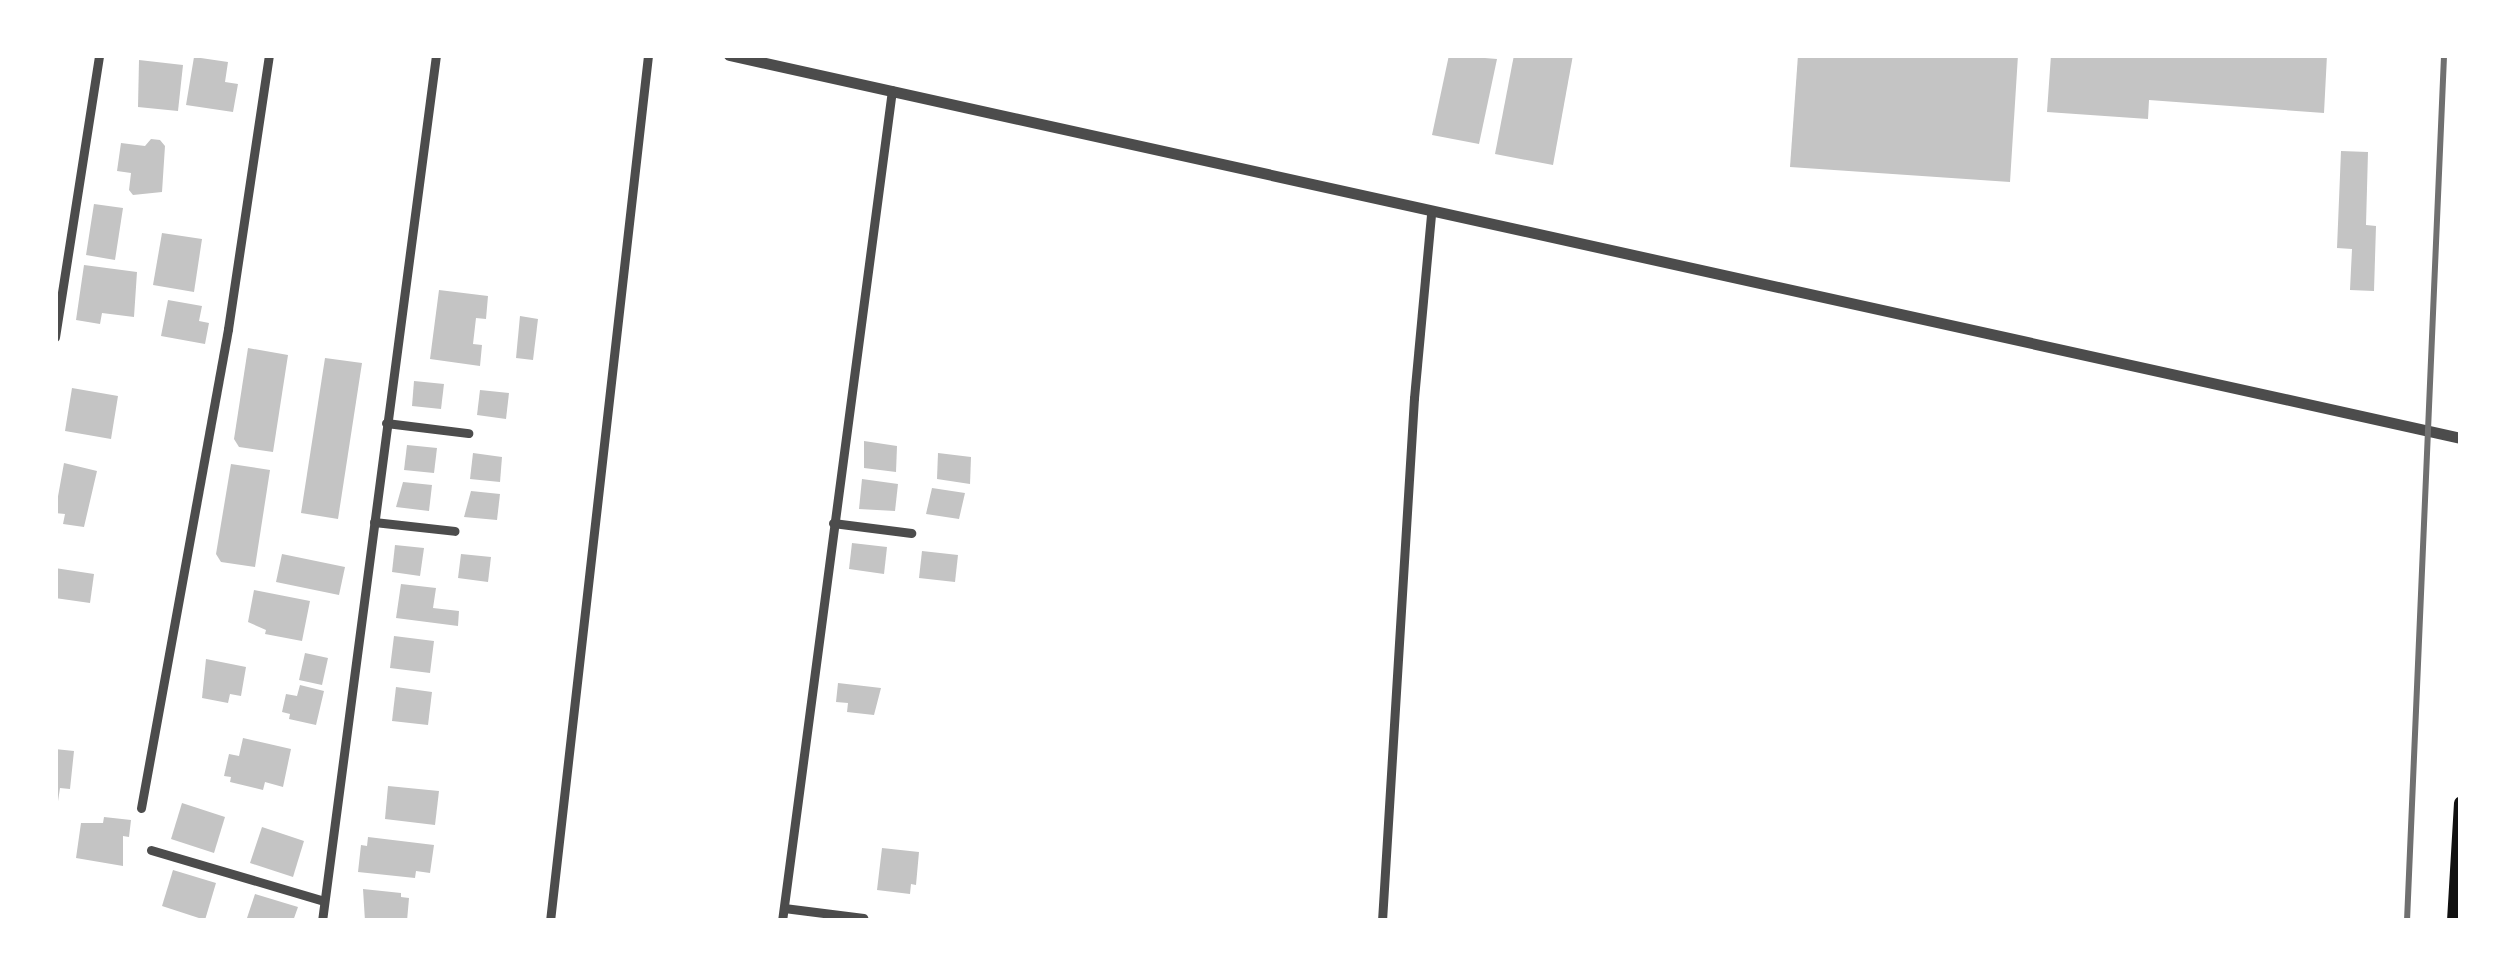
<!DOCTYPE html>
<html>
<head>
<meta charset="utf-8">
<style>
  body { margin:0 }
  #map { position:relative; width:2516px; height:976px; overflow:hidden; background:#fff; font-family:"IBM Plex Sans",sans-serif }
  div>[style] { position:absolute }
  .building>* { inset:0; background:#c4c4c4 }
  .minor>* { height:9px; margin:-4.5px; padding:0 4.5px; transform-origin:4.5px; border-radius:4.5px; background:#4c4c4c }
  .tertiary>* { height:11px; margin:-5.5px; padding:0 5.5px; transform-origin:5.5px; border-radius:5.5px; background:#4c4c4c }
  .primary>* { height:14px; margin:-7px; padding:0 7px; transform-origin:7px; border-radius:7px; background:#111 }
  .rail>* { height:6px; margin:-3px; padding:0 3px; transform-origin:3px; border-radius:3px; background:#707070 }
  span { translate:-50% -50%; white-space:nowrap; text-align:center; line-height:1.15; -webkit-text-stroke:10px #fff; paint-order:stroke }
  .frame { position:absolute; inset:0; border:58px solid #fff; pointer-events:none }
</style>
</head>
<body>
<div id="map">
  <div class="building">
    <i style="clip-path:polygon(1449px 55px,1497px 59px,1479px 144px,1432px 135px)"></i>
    <i style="clip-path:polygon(1514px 55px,1573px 55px,1553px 165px,1495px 154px)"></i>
    <i style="clip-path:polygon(1798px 55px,2018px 55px,2010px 182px,1790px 167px)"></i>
    <i style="clip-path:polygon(2051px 55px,2327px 55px,2324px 113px,2149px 100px,2148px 119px,2047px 112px)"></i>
    <i style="clip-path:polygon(194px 57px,228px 62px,225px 82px,238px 84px,233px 112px,186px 105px)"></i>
    <i style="clip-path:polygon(139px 60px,183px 65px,178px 111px,138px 107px)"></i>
    <i style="clip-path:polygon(151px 139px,160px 140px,165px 146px,162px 192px,133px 195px,129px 190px,131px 173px,117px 171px,121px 143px,145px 146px)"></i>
    <i style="clip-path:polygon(2341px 151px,2368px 152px,2366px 225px,2376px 226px,2374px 291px,2350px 290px,2352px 249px,2337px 248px)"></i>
    <i style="clip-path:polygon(94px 204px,123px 208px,115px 260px,86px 255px)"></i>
    <i style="clip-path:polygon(162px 233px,202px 239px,194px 292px,153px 285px)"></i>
    <i style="clip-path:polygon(84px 265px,137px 272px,134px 317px,102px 313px,100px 324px,76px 320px)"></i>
    <i style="clip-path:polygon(439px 290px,488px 296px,486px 319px,476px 318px,473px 344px,482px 345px,480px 366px,430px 359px)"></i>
    <i style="clip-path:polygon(168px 300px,202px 306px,199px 321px,209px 323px,205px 344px,161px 336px)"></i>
    <i style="clip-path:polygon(520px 316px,538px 319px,533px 360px,516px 358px)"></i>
    <i style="clip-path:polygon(248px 348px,288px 355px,273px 452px,239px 447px,234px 439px)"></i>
    <i style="clip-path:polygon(325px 358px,362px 363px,338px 519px,301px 513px)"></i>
    <i style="clip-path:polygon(414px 381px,444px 384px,441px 409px,412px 406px)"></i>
    <i style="clip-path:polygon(72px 388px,118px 396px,111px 439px,65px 431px)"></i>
    <i style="clip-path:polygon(480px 390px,509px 393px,506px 419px,477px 415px)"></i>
    <i style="clip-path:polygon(864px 441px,897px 446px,896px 472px,864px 468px)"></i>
    <i style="clip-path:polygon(407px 445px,437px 448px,434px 473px,404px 470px)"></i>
    <i style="clip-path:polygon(473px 453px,502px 457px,500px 482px,470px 479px)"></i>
    <i style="clip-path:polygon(938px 453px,971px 457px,970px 484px,937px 479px)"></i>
    <i style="clip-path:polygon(64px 463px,97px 471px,84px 527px,63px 524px,65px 514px,55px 513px)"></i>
    <i style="clip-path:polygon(231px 464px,270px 470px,255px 567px,221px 562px,216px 554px)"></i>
    <i style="clip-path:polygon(862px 479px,898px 484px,895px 511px,859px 509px)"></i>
    <i style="clip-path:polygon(403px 482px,432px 485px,429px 511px,396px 507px)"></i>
    <i style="clip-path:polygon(932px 488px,965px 493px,959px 519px,926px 514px)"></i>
    <i style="clip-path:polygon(471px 491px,500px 494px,497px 520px,464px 517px)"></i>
    <i style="clip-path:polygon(852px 543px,887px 547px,884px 574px,849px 569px)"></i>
    <i style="clip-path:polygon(395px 545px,424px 548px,420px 576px,392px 572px)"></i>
    <i style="clip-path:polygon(922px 551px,958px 555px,955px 582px,919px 578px)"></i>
    <i style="clip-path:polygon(282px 554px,345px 567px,339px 595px,276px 582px)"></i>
    <i style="clip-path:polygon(461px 554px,491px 557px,488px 582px,458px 578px)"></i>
    <i style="clip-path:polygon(55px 568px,94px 574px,90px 603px,55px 598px)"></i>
    <i style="clip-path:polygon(401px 584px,436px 588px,433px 608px,459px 611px,458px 626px,396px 618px)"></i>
    <i style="clip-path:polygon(254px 590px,310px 601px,302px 641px,265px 634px,266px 630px,248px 622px)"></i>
    <i style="clip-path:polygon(394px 636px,434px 641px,430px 673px,390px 668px)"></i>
    <i style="clip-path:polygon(305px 653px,328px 658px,322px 685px,299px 680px)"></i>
    <i style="clip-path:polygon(206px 659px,246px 667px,241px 696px,230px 694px,228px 703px,202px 698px)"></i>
    <i style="clip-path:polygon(838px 683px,881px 688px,874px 715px,847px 712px,848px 703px,836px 702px)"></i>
    <i style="clip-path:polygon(300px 685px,324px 691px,316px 725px,289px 719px,290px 714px,282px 712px,286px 694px,297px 696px)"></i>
    <i style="clip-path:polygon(396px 687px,432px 692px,428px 725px,392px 721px)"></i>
    <i style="clip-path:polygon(243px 738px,291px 749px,283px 787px,265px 782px,263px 790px,230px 782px,231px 777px,224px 776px,229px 754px,239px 756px)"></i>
    <i style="clip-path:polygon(55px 749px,74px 751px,70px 789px,60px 788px,57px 808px)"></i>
    <i style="clip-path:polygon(388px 786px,439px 791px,435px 825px,385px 819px)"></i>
    <i style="clip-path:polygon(182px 803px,225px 817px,214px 853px,171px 839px)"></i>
    <i style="clip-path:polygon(104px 817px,131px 820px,129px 837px,123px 836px,123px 866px,76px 858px,81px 823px,103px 823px)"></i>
    <i style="clip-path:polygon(262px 827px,304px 841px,293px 877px,250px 863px)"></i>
    <i style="clip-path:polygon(368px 837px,434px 845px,430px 873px,416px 871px,415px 878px,358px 872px,361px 845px,367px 846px)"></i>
    <i style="clip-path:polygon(882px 848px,919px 852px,916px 885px,911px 884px,910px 894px,877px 890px)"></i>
    <i style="clip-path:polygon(173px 870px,216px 883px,205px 920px,162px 906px)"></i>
    <i style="clip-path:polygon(363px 889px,401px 893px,401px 897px,409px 898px,407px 921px,365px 921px)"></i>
    <i style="clip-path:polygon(255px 894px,298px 907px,293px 921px,246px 921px)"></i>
  </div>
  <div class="minor">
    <i style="left:55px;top:337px;width:285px;rotate:-81.1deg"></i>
    <i style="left:386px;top:423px;width:83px;rotate:7deg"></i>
    <i style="left:374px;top:522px;width:81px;rotate:6.3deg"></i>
    <i style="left:833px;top:523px;width:79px;rotate:7.3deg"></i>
    <i style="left:141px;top:808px;width:487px;rotate:-79.7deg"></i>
    <i style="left:228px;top:329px;width:277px;rotate:-81.5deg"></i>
    <i style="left:151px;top:850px;width:180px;rotate:16.4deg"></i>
    <i style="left:784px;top:908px;width:80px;rotate:7.2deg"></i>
    <i style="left:322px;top:921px;width:873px;rotate:-82.5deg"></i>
    <i style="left:550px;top:921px;width:872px;rotate:-83.54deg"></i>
    <i style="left:782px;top:921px;width:838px;rotate:-82.46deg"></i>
    <i style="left:1382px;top:921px;width:524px;rotate:-86.5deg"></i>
    <i style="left:1414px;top:398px;width:186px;rotate:-84.7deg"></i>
  </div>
  <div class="tertiary">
    <i style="left:729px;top:55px;width:1774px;rotate:12.47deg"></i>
  </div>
  <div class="primary">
    <i style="left:2454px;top:921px;width:118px;rotate:-86.6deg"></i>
  </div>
  <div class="rail">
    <i style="left:2407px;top:921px;width:867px;rotate:-87.55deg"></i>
  </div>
  <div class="frame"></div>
</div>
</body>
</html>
